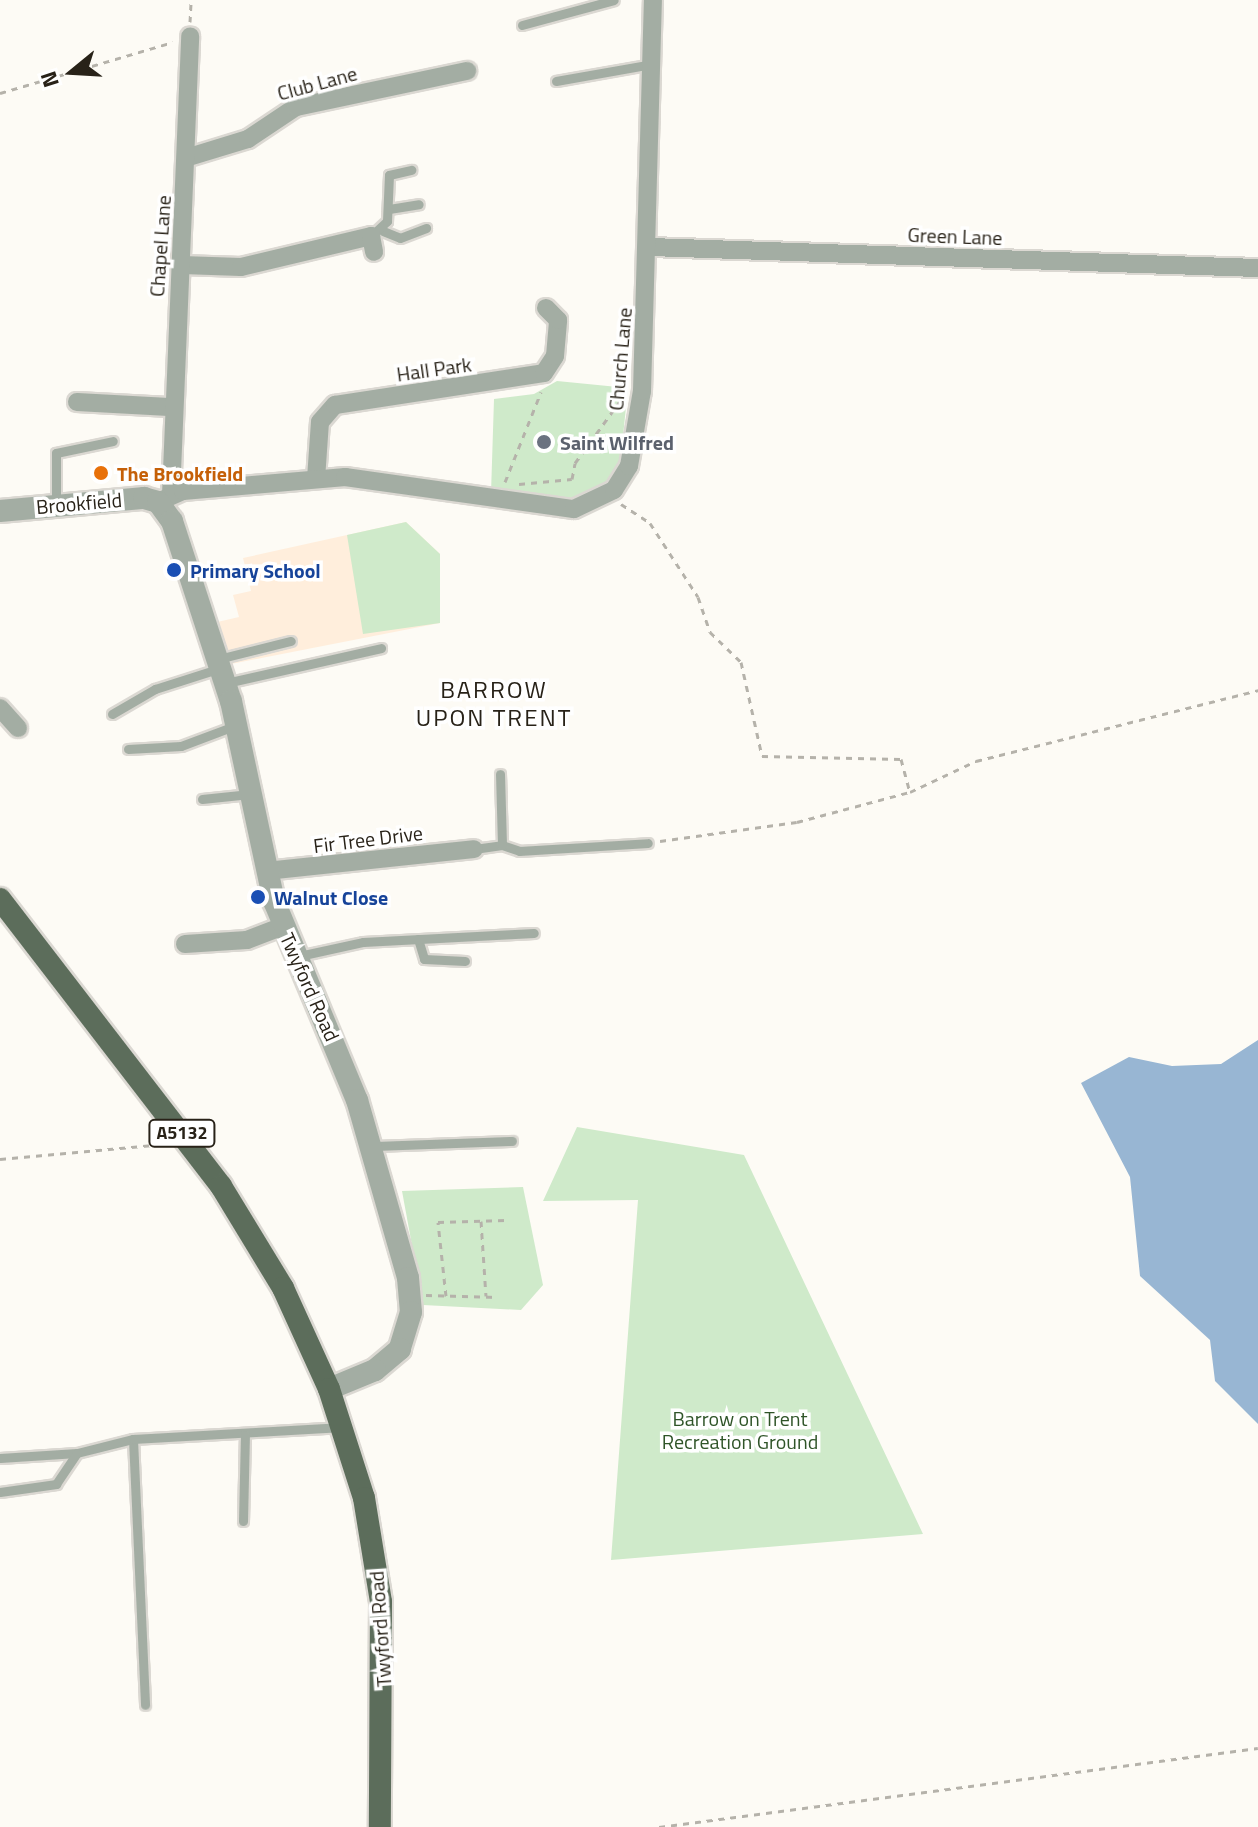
<!DOCTYPE html>
<html>
<head>
<meta charset="utf-8">
<style>
  body { margin:0 }
  #map { position:relative; width:1258px; height:1827px; overflow:hidden; background:#fdfbf5; font-family:"Titillium Web",sans-serif }
  div>[style] { position:absolute }
  .education>* { inset:0; background:#ffeedc }
  .green>* { inset:0; background:#cfeaca }
  .water>* { inset:0; background:#98b6d3 }
  .path>* { height:3px; margin-top:-1.5px; transform-origin:0; background:repeating-linear-gradient(90deg,#b5b2aa 0 6px,transparent 0 12px) }
  .roads { filter:drop-shadow(2px 0 #dbd8d2) drop-shadow(-2px 0 #dbd8d2) drop-shadow(0 2px #dbd8d2) drop-shadow(0 -2px #dbd8d2) }
  .service>* { height:9px; margin:-4.5px; padding:0 4.5px; transform-origin:4.5px; border-radius:4.5px; background:#a3ada3 }
  .minor>* { height:18px; margin:-9px; padding:0 9px; transform-origin:9px; border-radius:9px; background:#a3ada3 }
  .tertiary>* { height:22px; margin:-11px; padding:0 11px; transform-origin:11px; border-radius:11px; background:#a3ada3 }
  .primary>* { height:22px; margin:-11px; padding:0 11px; transform-origin:11px; border-radius:11px; background:#5c6d5b }
  .dots>* { width:22px; height:22px; translate:-50% -50%; box-sizing:border-box; border:4px solid #fff; border-radius:50% }
  span { translate:-50% -50%; white-space:nowrap; text-align:center; line-height:1.15; -webkit-text-stroke:7px #fff; paint-order:stroke }
  .shield-label span { padding:2px 6px; background:#fff; border:2px solid; border-radius:6px; -webkit-text-stroke-width:0 }
  .shield-label { font-size:18px; color:#282218; font-weight:700 }
  .street-label { font-size:20px; color:#282218 }
  .worship-label { font-size:20px; color:#5b616d; font-weight:700 }
  .left { translate:0 -50%; text-align:left }
  .food-label { font-size:20px; color:#c56008; font-weight:700 }
  .transit-label { font-size:20px; color:#164399; font-weight:700 }
  .park-label { font-size:20px; color:#2f5428 }
  .quarter-label { font-size:24px; color:#282218; letter-spacing:2px }
  .north { position:absolute; left:32px; top:32px; width:80px; height:80px; -webkit-text-stroke:6px #fff; paint-order:stroke; rotate:252deg; font-size:22px; font-weight:700; line-height:32px; text-align:center; color:#282218 }
  .north::after { content:''; display:block; margin:auto; width:28px; height:36px; background:#282218; clip-path:polygon(50% 0,100% 100%,50% 72%,0 100%) }
</style>
</head>
<body>
<div id="map">
  <div class="education">
    <i style="clip-path:polygon(406px 522px,440px 554px,440px 623px,226px 665px,213px 623px,239px 617px,233px 595px,251px 591px,243px 558px)"></i>
  </div>
  <div class="green">
    <i style="clip-path:polygon(557px 381px,628px 388px,620px 465px,605px 489px,570px 503px,491px 493px,494px 399px,534px 394px)"></i>
    <i style="clip-path:polygon(406px 522px,440px 554px,440px 623px,363px 634px,347px 535px)"></i>
    <i style="clip-path:polygon(577px 1127px,744px 1155px,923px 1534px,611px 1560px,638px 1200px,543px 1201px)"></i>
    <i style="clip-path:polygon(523px 1187px,543px 1285px,521px 1310px,423px 1305px,402px 1191px)"></i>
  </div>
  <div class="water">
    <i style="clip-path:polygon(1258px 1040px,1258px 1424px,1215px 1381px,1210px 1340px,1140px 1276px,1130px 1177px,1081px 1083px,1129px 1057px,1172px 1066px,1221px 1064px)"></i>
  </div>
  <div class="path">
    <i style="left:190px;top:22px;width:22px;rotate:-87deg"></i>
    <i style="left:0;top:93px;width:180px;rotate:-16.4deg"></i>
    <i style="left:505px;top:482px;width:97px;rotate:-68.2deg"></i>
    <i style="left:519px;top:484px;width:53px;rotate:-5.4deg"></i>
    <i style="left:572px;top:479px;width:16px;rotate:-79deg"></i>
    <i style="left:575px;top:463px;width:82px;rotate:-54deg"></i>
    <i style="left:621px;top:504px;width:35px;rotate:33deg"></i>
    <i style="left:650px;top:523px;width:88px;rotate:57deg"></i>
    <i style="left:698px;top:597px;width:37px;rotate:71deg"></i>
    <i style="left:710px;top:632px;width:43px;rotate:44.1deg"></i>
    <i style="left:741px;top:662px;width:96px;rotate:77.4deg"></i>
    <i style="left:762px;top:756px;width:139px;rotate:1.2deg"></i>
    <i style="left:901px;top:759px;width:34px;rotate:75deg"></i>
    <i style="left:910px;top:792px;width:73px;rotate:-25.2deg"></i>
    <i style="left:976px;top:761px;width:291px;rotate:-14.1deg"></i>
    <i style="left:660px;top:841px;width:138px;rotate:-7.9deg"></i>
    <i style="left:797px;top:822px;width:117px;rotate:-14.9deg"></i>
    <i style="left:0;top:1159px;width:154px;rotate:-5.2deg"></i>
    <i style="left:481px;top:1221px;width:75px;rotate:86.2deg"></i>
    <i style="left:426px;top:1295px;width:72px;rotate:1.6deg"></i>
    <i style="left:446px;top:1296px;width:74px;rotate:-96.2deg"></i>
    <i style="left:438px;top:1222px;width:68px;rotate:-1.7deg"></i>
    <i style="left:659px;top:1827px;width:604px;rotate:-7.51deg"></i>
  </div>
  <div class="roads">
    <div class="service">
      <i style="left:522px;top:25px;width:95px;rotate:-15.2deg"></i>
      <i style="left:556px;top:81px;width:97px;rotate:-10deg"></i>
      <i style="left:389px;top:209px;width:30px;rotate:-9deg"></i>
      <i style="left:383px;top:231px;width:18px;rotate:22deg"></i>
      <i style="left:400px;top:238px;width:28px;rotate:-21deg"></i>
      <i style="left:371px;top:236px;width:22px;rotate:-43deg"></i>
      <i style="left:387px;top:221px;width:46px;rotate:-87.5deg"></i>
      <i style="left:389px;top:175px;width:23px;rotate:-13deg"></i>
      <i style="left:56px;top:505px;width:52px;rotate:-90deg"></i>
      <i style="left:56px;top:453px;width:58px;rotate:-11.9deg"></i>
      <i style="left:218px;top:659px;width:75px;rotate:-13.9deg"></i>
      <i style="left:226px;top:683px;width:159px;rotate:-12.7deg"></i>
      <i style="left:112px;top:714px;width:50px;rotate:-30.2deg"></i>
      <i style="left:155px;top:689px;width:69px;rotate:-17.7deg"></i>
      <i style="left:128px;top:749px;width:53px;rotate:-3.2deg"></i>
      <i style="left:181px;top:746px;width:60px;rotate:-20.6deg"></i>
      <i style="left:202px;top:799px;width:48px;rotate:-5.9deg"></i>
      <i style="left:502px;top:845px;width:18px;rotate:19deg"></i>
      <i style="left:519px;top:851px;width:129px;rotate:-3.5deg"></i>
      <i style="left:474px;top:849px;width:28px;rotate:-8deg"></i>
      <i style="left:502px;top:845px;width:71px;rotate:-91.6deg"></i>
      <i style="left:418px;top:939px;width:21px;rotate:73deg"></i>
      <i style="left:424px;top:959px;width:41px;rotate:2.8deg"></i>
      <i style="left:299px;top:956px;width:66px;rotate:-12.3deg"></i>
      <i style="left:363px;top:942px;width:171px;rotate:-3deg"></i>
      <i style="left:373px;top:1146px;width:139px;rotate:-2.1deg"></i>
      <i style="left:133px;top:1439px;width:266px;rotate:87.4deg"></i>
      <i style="left:0;top:1458px;width:77px;rotate:-3.7deg"></i>
      <i style="left:77px;top:1453px;width:58px;rotate:-14deg"></i>
      <i style="left:133px;top:1439px;width:206px;rotate:-3.3deg"></i>
      <i style="left:0;top:1492px;width:57px;rotate:-8.1deg"></i>
      <i style="left:56px;top:1484px;width:37px;rotate:-56deg"></i>
      <i style="left:243px;top:1521px;width:86px;rotate:-88.7deg"></i>
    </div>
    <div class="minor">
      <i style="left:189px;top:157px;width:62px;rotate:-17deg"></i>
      <i style="left:248px;top:139px;width:58px;rotate:-33.7deg"></i>
      <i style="left:296px;top:107px;width:175px;rotate:-11.9deg"></i>
      <i style="left:650px;top:247px;width:608px;rotate:1.98deg"></i>
      <i style="left:182px;top:265px;width:59px;rotate:1.9deg"></i>
      <i style="left:241px;top:267px;width:134px;rotate:-13.4deg"></i>
      <i style="left:371px;top:236px;width:16px;rotate:79deg"></i>
      <i style="left:77px;top:402px;width:92px;rotate:3.1deg"></i>
      <i style="left:316px;top:479px;width:57px;rotate:-86deg"></i>
      <i style="left:320px;top:422px;width:23px;rotate:-49deg"></i>
      <i style="left:335px;top:405px;width:211px;rotate:-8.7deg"></i>
      <i style="left:544px;top:373px;width:20px;rotate:-57deg"></i>
      <i style="left:555px;top:356px;width:36px;rotate:-85deg"></i>
      <i style="left:558px;top:320px;width:17px;rotate:-135deg"></i>
      <i style="left:171px;top:495px;width:459px;rotate:-87.6deg"></i>
      <i style="left:158px;top:502px;width:27px;rotate:-24deg"></i>
      <i style="left:183px;top:491px;width:163px;rotate:-4.9deg"></i>
      <i style="left:345px;top:477px;width:231px;rotate:8deg"></i>
      <i style="left:574px;top:509px;width:44px;rotate:-25.4deg"></i>
      <i style="left:614px;top:490px;width:28px;rotate:-58deg"></i>
      <i style="left:629px;top:466px;width:76px;rotate:-80.2deg"></i>
      <i style="left:642px;top:391px;width:391px;rotate:-88.4deg"></i>
      <i style="left:0;top:708px;width:27px;rotate:48deg"></i>
      <i style="left:266px;top:871px;width:209px;rotate:-6deg"></i>
      <i style="left:185px;top:944px;width:62px;rotate:-3.7deg"></i>
      <i style="left:247px;top:940px;width:39px;rotate:-21deg"></i>
    </div>
    <div class="tertiary">
      <i style="left:0;top:511px;width:145px;rotate:-5.2deg"></i>
      <i style="left:144px;top:498px;width:15px;rotate:16deg"></i>
      <i style="left:158px;top:502px;width:24px;rotate:54deg"></i>
      <i style="left:172px;top:521px;width:189px;rotate:71.9deg"></i>
      <i style="left:231px;top:701px;width:205px;rotate:77.9deg"></i>
      <i style="left:274px;top:901px;width:216px;rotate:67.4deg"></i>
      <i style="left:357px;top:1100px;width:185px;rotate:74deg"></i>
      <i style="left:408px;top:1278px;width:34px;rotate:85deg"></i>
      <i style="left:411px;top:1312px;width:39px;rotate:107deg"></i>
      <i style="left:400px;top:1349px;width:33px;rotate:140deg"></i>
      <i style="left:375px;top:1370px;width:50px;rotate:157.6deg"></i>
    </div>
    <div class="primary">
      <i style="left:0;top:899px;width:362px;rotate:52.4deg"></i>
      <i style="left:221px;top:1186px;width:119px;rotate:58.7deg"></i>
      <i style="left:283px;top:1288px;width:111px;rotate:65.5deg"></i>
      <i style="left:329px;top:1389px;width:114px;rotate:72.2deg"></i>
      <i style="left:364px;top:1498px;width:105px;rotate:80.7deg"></i>
      <i style="left:381px;top:1602px;width:225px;rotate:90.3deg"></i>
    </div>
  </div>
  <div class="dots">
    <i style="left:544px;top:442px;background:#6b7280"></i>
    <i style="left:101px;top:473px;background:#e8710a"></i>
    <i style="left:174px;top:570px;background:#1a4fb4"></i>
    <i style="left:258px;top:897px;background:#1a4fb4"></i>
  </div>
  <div class="shield-label">
    <span style="left:182px;top:1133px">A5132</span>
  </div>
  <div class="street-label">
    <span style="left:317px;top:83px;rotate:-15deg">Club Lane</span>
    <span style="left:955px;top:236px;rotate:2deg">Green Lane</span>
    <span style="left:160px;top:246px;rotate:-86deg">Chapel Lane</span>
    <span style="left:620px;top:359px;rotate:-85deg">Church Lane</span>
    <span style="left:434px;top:369px;rotate:-8deg">Hall Park</span>
    <span style="left:79px;top:503px;rotate:-5deg">Brookfield</span>
    <span style="left:368px;top:839px;rotate:-7deg">Fir Tree Drive</span>
    <span style="left:310px;top:987px;rotate:66deg">Twyford Road</span>
    <span style="left:380px;top:1629px;rotate:-94deg">Twyford Road</span>
  </div>
  <div class="worship-label">
    <span class="left" style="left:560px;top:442px">Saint Wilfred</span>
  </div>
  <div class="food-label">
    <span class="left" style="left:117px;top:473px">The Brookfield</span>
  </div>
  <div class="transit-label">
    <span class="left" style="left:190px;top:570px">Primary School</span>
    <span class="left" style="left:274px;top:897px">Walnut Close</span>
  </div>
  <div class="park-label">
    <span style="left:740px;top:1430px">Barrow on Trent<br>Recreation Ground</span>
  </div>
  <div class="quarter-label">
    <span style="left:494px;top:704px">BARROW<br>UPON TRENT</span>
  </div>
  <div class="north">N</div>
</div>
</body>
</html>
